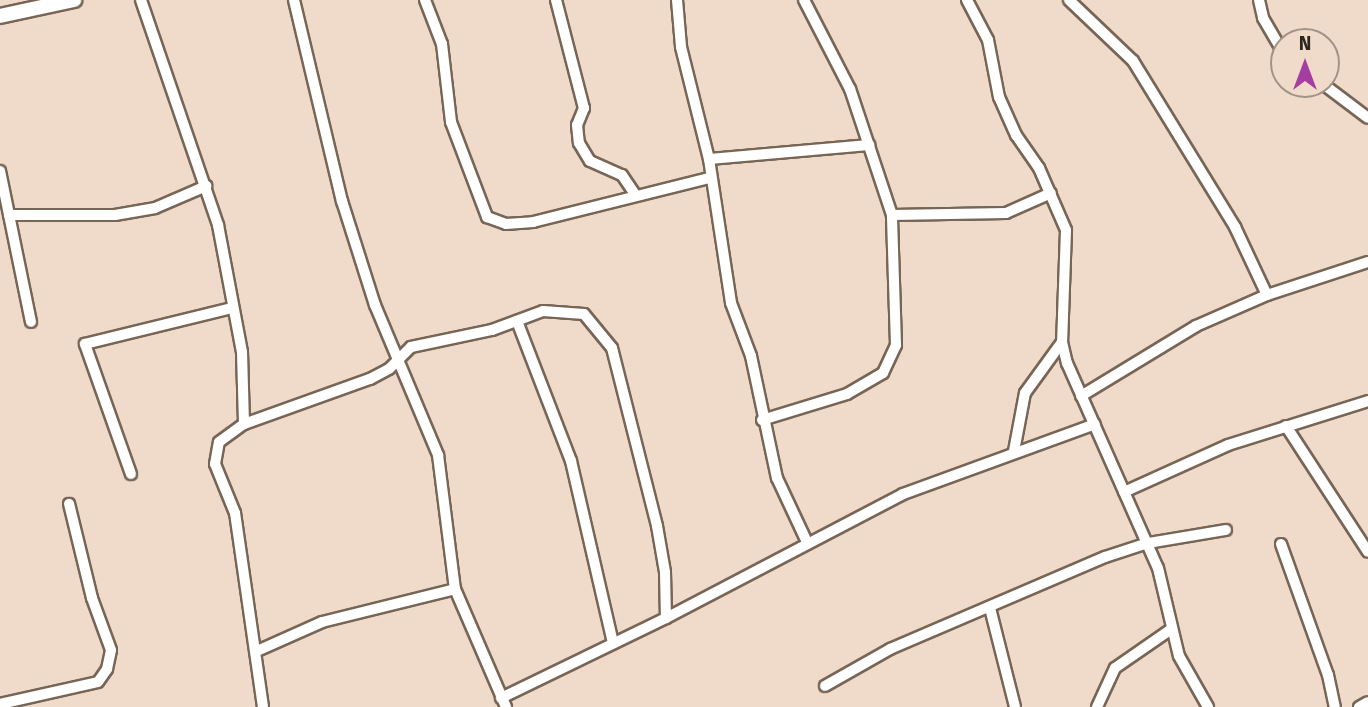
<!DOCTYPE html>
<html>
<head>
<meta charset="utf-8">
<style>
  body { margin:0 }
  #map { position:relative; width:1368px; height:707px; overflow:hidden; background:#f0dbca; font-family:"Fira Sans",sans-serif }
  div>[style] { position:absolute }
  .roads { filter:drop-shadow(2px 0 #776556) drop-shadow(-2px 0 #776556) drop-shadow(0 2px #776556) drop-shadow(0 -2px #776556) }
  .minor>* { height:10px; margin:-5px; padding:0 5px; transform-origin:5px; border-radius:5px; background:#fff }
  .tertiary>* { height:14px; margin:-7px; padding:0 7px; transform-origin:7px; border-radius:7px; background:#fff }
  span { translate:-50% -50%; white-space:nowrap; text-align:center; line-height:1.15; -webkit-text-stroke:7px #f0dbca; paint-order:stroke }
  .north { position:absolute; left:1270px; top:28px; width:70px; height:70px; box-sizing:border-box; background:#f0dbca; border:2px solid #a29386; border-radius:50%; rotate:0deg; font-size:19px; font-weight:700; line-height:28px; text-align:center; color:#2d261f }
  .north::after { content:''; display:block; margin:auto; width:24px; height:32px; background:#a53ea1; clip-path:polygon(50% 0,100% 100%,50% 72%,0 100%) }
</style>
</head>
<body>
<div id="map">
  <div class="roads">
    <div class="minor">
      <i style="left:141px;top:0;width:238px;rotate:71.1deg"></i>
      <i style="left:218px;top:225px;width:129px;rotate:79.3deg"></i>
      <i style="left:242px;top:352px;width:72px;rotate:88.4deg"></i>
      <i style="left:294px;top:0;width:207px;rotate:76.6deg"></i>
      <i style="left:342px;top:201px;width:109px;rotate:72.4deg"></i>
      <i style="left:375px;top:305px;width:163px;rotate:67.2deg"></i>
      <i style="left:438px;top:455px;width:135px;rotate:82.8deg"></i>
      <i style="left:455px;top:589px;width:129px;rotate:66.6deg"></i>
      <i style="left:425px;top:0;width:47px;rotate:68.9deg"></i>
      <i style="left:442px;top:44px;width:79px;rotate:83.4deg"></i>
      <i style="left:451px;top:122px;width:102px;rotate:69.2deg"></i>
      <i style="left:487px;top:217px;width:20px;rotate:20deg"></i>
      <i style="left:506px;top:224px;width:27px;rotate:-4deg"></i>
      <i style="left:533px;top:222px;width:181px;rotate:-14deg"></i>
      <i style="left:556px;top:0;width:112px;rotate:75.5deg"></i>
      <i style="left:584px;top:108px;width:18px;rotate:112deg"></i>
      <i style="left:577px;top:125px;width:18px;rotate:84deg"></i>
      <i style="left:579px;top:143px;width:21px;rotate:59deg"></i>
      <i style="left:590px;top:161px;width:35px;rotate:24deg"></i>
      <i style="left:622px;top:175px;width:25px;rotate:56deg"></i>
      <i style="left:677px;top:0;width:47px;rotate:85.1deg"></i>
      <i style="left:681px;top:47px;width:115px;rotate:76deg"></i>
      <i style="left:709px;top:159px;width:146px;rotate:81.3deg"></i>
      <i style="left:731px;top:303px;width:57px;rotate:69.3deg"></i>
      <i style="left:751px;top:356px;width:125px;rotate:78deg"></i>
      <i style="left:777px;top:478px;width:71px;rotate:64.9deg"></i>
      <i style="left:967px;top:0;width:45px;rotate:62.3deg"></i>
      <i style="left:988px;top:40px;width:58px;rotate:79.1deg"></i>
      <i style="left:999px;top:97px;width:42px;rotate:65.9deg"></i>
      <i style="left:1016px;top:135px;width:40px;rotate:55.1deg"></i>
      <i style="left:1039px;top:168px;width:68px;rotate:66.5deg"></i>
      <i style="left:1066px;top:230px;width:112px;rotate:92deg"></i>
      <i style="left:1062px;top:342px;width:22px;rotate:77deg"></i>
      <i style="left:1067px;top:363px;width:224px;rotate:66.1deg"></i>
      <i style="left:1158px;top:568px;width:90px;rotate:76.6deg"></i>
      <i style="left:1179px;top:656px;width:59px;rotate:60.4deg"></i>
      <i style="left:1069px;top:0;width:88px;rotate:43.6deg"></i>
      <i style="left:1133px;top:61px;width:195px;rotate:58.4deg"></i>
      <i style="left:1235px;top:227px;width:75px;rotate:64.8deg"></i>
      <i style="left:1259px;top:0;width:18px;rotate:77deg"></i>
      <i style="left:1263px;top:18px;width:42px;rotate:59.7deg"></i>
      <i style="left:1323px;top:84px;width:56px;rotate:37.1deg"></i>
      <i style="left:709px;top:159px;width:161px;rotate:-5deg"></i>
      <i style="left:0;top:171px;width:154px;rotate:78.4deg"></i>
      <i style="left:9px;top:215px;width:106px"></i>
      <i style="left:115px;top:215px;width:41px;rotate:-9.9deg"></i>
      <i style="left:155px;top:208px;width:56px;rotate:-23.3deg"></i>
      <i style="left:892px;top:215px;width:114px;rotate:-1deg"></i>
      <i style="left:1006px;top:213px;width:49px;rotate:-24deg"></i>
      <i style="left:517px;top:321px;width:150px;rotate:68.9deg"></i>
      <i style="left:571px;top:461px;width:187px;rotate:77deg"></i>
      <i style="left:1081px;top:396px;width:135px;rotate:-31.3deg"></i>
      <i style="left:1196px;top:326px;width:77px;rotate:-23.6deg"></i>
      <i style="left:1267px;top:295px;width:106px;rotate:-18.1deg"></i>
      <i style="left:762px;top:420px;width:89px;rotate:-17deg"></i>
      <i style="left:847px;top:394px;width:42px;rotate:-30.3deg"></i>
      <i style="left:883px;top:373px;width:31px;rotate:-65deg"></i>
      <i style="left:896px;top:345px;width:130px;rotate:-91.8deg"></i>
      <i style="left:892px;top:215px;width:133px;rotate:-108.4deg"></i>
      <i style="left:850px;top:89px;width:100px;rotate:-117.3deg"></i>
      <i style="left:1286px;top:426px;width:150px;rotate:56.9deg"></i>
      <i style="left:1014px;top:451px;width:59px;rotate:-79.3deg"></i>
      <i style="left:1025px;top:393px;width:63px;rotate:-54deg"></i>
      <i style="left:131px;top:474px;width:138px;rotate:-109.5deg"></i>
      <i style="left:85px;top:344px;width:151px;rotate:-13.8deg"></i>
      <i style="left:1124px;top:492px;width:114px;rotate:-24.3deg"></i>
      <i style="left:1228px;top:445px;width:147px;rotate:-17.4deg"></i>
      <i style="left:1281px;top:544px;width:139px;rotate:70.3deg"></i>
      <i style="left:1328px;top:675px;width:33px;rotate:78deg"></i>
      <i style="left:990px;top:608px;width:102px;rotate:75.8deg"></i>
      <i style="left:257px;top:651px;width:71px;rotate:-24deg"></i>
      <i style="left:322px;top:622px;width:137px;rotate:-13.9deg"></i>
      <i style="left:825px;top:686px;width:75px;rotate:-29.6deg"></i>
      <i style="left:890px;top:649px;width:234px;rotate:-23.2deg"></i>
      <i style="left:1105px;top:557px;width:45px;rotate:-18deg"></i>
      <i style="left:1148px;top:543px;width:79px;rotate:-9.5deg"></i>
      <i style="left:501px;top:698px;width:183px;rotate:-25.9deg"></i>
      <i style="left:666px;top:618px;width:267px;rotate:-27.6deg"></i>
      <i style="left:903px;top:494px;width:204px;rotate:-20deg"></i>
      <i style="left:0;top:704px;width:100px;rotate:-12.7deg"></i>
      <i style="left:98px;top:682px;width:16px;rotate:-55deg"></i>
      <i style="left:107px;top:669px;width:19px;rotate:-78deg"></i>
      <i style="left:111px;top:650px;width:55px;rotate:-110.1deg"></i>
      <i style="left:92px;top:598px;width:97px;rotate:-103.7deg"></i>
      <i style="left:263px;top:707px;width:196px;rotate:-98.2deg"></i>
      <i style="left:235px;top:513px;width:53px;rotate:-112.2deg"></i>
      <i style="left:215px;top:464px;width:22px;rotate:-80deg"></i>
      <i style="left:219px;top:442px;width:31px;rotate:-36deg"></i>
      <i style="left:244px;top:424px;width:134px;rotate:-19.7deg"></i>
      <i style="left:370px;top:379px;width:21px;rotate:-28deg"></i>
      <i style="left:389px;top:369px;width:31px;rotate:-45deg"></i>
      <i style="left:411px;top:347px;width:83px;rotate:-11.9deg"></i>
      <i style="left:492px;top:330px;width:54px;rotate:-20.4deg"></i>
      <i style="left:543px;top:311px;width:41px;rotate:4.2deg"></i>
      <i style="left:584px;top:314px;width:44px;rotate:50.5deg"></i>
      <i style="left:612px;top:348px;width:184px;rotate:75.8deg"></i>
      <i style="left:657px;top:526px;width:47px;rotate:80.1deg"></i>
      <i style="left:665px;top:572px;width:46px;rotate:88.8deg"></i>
      <i style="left:1097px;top:707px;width:43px;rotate:-65.2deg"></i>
      <i style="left:1115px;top:668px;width:67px;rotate:-34.6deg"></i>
      <i style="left:1359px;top:707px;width:10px;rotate:-29deg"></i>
    </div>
    <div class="tertiary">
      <i style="left:0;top:16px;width:76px;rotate:-12.2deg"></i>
    </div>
  </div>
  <div class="north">N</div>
</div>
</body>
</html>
